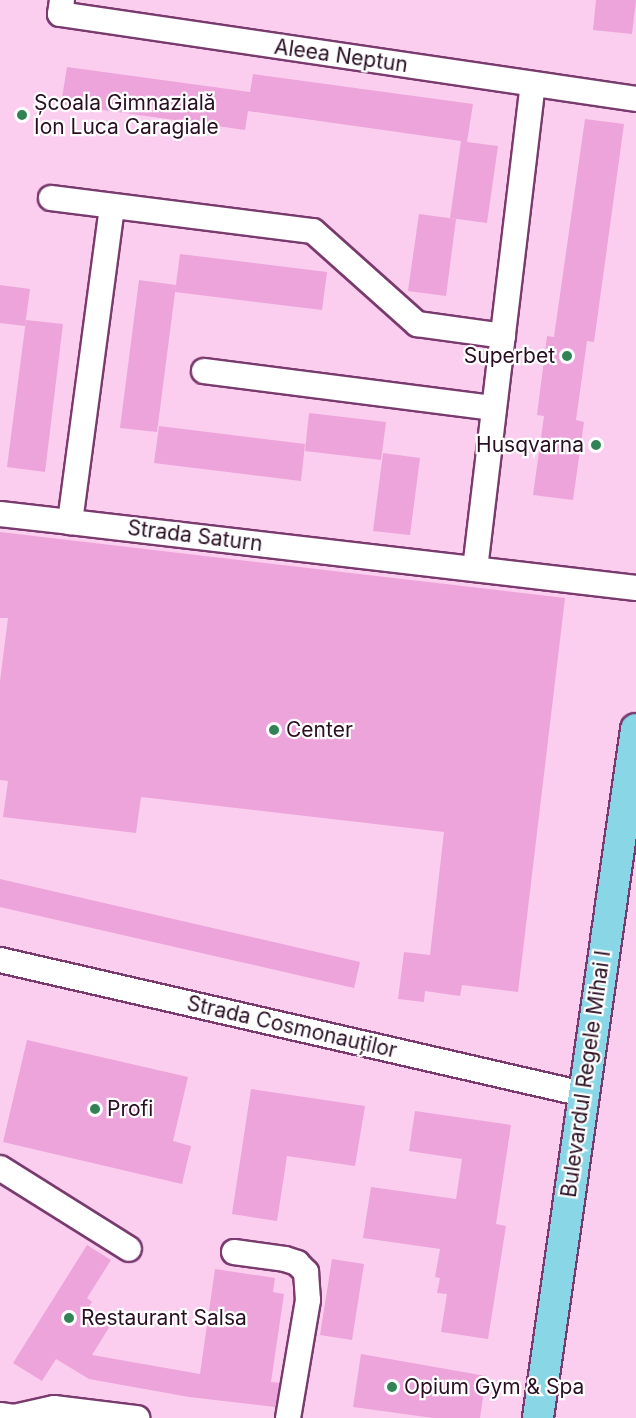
<!DOCTYPE html>
<html>
<head>
<meta charset="utf-8">
<style>
  body { margin:0 }
  #map { position:relative; width:636px; height:1418px; overflow:hidden; background:#fbceef; font-family:Inter,sans-serif }
  div>[style] { position:absolute }
  .building>* { inset:0; background:#eca4db }
  .roads { filter:drop-shadow(2px 0 #793b6d) drop-shadow(-2px 0 #793b6d) drop-shadow(0 2px #793b6d) drop-shadow(0 -2px #793b6d) }
  .minor>* { height:24px; margin:-12px; padding:0 12px; transform-origin:12px; border-radius:12px; background:#fff }
  .major>* { height:30px; margin:-15px; padding:0 15px; transform-origin:15px; border-radius:15px; background:#88d6e6 }
  .dots>* { width:16px; height:16px; translate:-50% -50%; box-sizing:border-box; border:3px solid #fff; border-radius:50% }
  span { translate:-50% -50%; white-space:nowrap; text-align:center; line-height:1.15; -webkit-text-stroke:4.5px #fff; paint-order:stroke }
  .street-label { font-size:21px; color:#2a0f24 }
  .poi-label { font-size:21px; color:#2a0f24 }
  .left { translate:0 -50%; text-align:left }
  .right { translate:-100% -50%; text-align:right }
</style>
</head>
<body>
<div id="map">
  <div class="building">
    <i style="clip-path:polygon(596px 0,636px 0,632px 34px,593px 30px)"></i>
    <i style="clip-path:polygon(67px 67px,250px 92px,253px 74px,473px 104px,467px 142px,498px 146px,487px 223px,450px 218px,461px 141px,248px 111px,245px 130px,61px 104px)"></i>
    <i style="clip-path:polygon(585px 119px,624px 124px,594px 342px,587px 341px,576px 420px,584px 422px,573px 500px,533px 495px,544px 416px,537px 415px,547px 336px,554px 337px)"></i>
    <i style="clip-path:polygon(419px 214px,456px 219px,446px 296px,408px 291px)"></i>
    <i style="clip-path:polygon(180px 254px,327px 272px,322px 310px,175px 292px)"></i>
    <i style="clip-path:polygon(139px 280px,176px 285px,157px 432px,120px 428px)"></i>
    <i style="clip-path:polygon(0 285px,30px 289px,25px 326px,0 323px)"></i>
    <i style="clip-path:polygon(26px 320px,63px 324px,45px 472px,7px 467px)"></i>
    <i style="clip-path:polygon(309px 413px,386px 422px,381px 460px,305px 451px)"></i>
    <i style="clip-path:polygon(159px 426px,305px 444px,301px 481px,154px 463px)"></i>
    <i style="clip-path:polygon(383px 453px,420px 458px,410px 535px,373px 531px)"></i>
    <i style="clip-path:polygon(0 532px,565px 598px,518px 992px,462px 985px,460px 996px,425px 991px,424px 1002px,398px 999px,404px 952px,430px 955px,444px 832px,141px 797px,136px 833px,3px 817px,8px 781px,0 780px,0 681px,8px 618px,0 618px)"></i>
    <i style="clip-path:polygon(0 879px,360px 962px,354px 988px,0 907px)"></i>
    <i style="clip-path:polygon(27px 1040px,188px 1077px,173px 1141px,191px 1146px,182px 1184px,3px 1142px)"></i>
    <i style="clip-path:polygon(251px 1089px,365px 1106px,355px 1166px,287px 1156px,277px 1221px,232px 1214px)"></i>
    <i style="clip-path:polygon(415px 1111px,511px 1125px,496px 1224px,506px 1226px,488px 1339px,441px 1332px,447px 1294px,437px 1293px,440px 1278px,435px 1277px,440px 1249px,363px 1238px,371px 1187px,456px 1199px,462px 1159px,409px 1151px)"></i>
    <i style="clip-path:polygon(87px 1245px,111px 1260px,87px 1298px,92px 1302px,86px 1311px,110px 1326px,92px 1355px,200px 1374px,215px 1269px,275px 1278px,273px 1292px,284px 1294px,271px 1382px,280px 1383px,275px 1407px,189px 1397px,89px 1379px,56px 1359px,42px 1381px,13px 1363px)"></i>
    <i style="clip-path:polygon(332px 1259px,364px 1264px,352px 1340px,320px 1335px)"></i>
    <i style="clip-path:polygon(361px 1354px,486px 1376px,480px 1418px,433px 1418px,353px 1407px)"></i>
  </div>
  <div class="roads">
    <div class="minor">
      <i style="left:62px;top:0;width:14px;rotate:98deg"></i>
      <i style="left:60px;top:14px;width:582px;rotate:8.39deg"></i>
      <i style="left:51px;top:198px;width:264px;rotate:7.2deg"></i>
      <i style="left:313px;top:231px;width:140px;rotate:41.8deg"></i>
      <i style="left:417px;top:324px;width:87px;rotate:7.9deg"></i>
      <i style="left:112px;top:207px;width:318px;rotate:97.6deg"></i>
      <i style="left:70px;top:522px;width:570px;rotate:6.65deg"></i>
      <i style="left:204px;top:371px;width:292px;rotate:7.3deg"></i>
      <i style="left:0;top:514px;width:70px;rotate:6.5deg"></i>
      <i style="left:475px;top:569px;width:488px;rotate:-83.2deg"></i>
      <i style="left:0;top:960px;width:598px;rotate:12.94deg"></i>
      <i style="left:0;top:1168px;width:152px;rotate:32.1deg"></i>
      <i style="left:234px;top:1252px;width:51px;rotate:7.8deg"></i>
      <i style="left:285px;top:1259px;width:13px;rotate:18deg"></i>
      <i style="left:297px;top:1263px;width:13px;rotate:45deg"></i>
      <i style="left:306px;top:1272px;width:28px;rotate:86deg"></i>
      <i style="left:308px;top:1300px;width:120px;rotate:99.6deg"></i>
      <i style="left:0;top:1415px;width:14px;rotate:8deg"></i>
      <i style="left:14px;top:1417px;width:41px;rotate:-12.7deg"></i>
      <i style="left:54px;top:1408px;width:84px;rotate:6.9deg"></i>
    </div>
    <div class="major">
      <i style="left:538px;top:1418px;width:696px;rotate:-81.9deg"></i>
    </div>
  </div>
  <div class="dots">
    <i style="left:22px;top:115px;background:#318355"></i>
    <i style="left:567px;top:356px;background:#318355"></i>
    <i style="left:596px;top:445px;background:#318355"></i>
    <i style="left:274px;top:730px;background:#318355"></i>
    <i style="left:95px;top:1109px;background:#318355"></i>
    <i style="left:69px;top:1318px;background:#318355"></i>
    <i style="left:392px;top:1387px;background:#318355"></i>
  </div>
  <div class="street-label">
    <span style="left:341px;top:56px;rotate:8deg">Aleea Neptun</span>
    <span style="left:195px;top:536px;rotate:7deg">Strada Saturn</span>
    <span style="left:292px;top:1027px;rotate:13deg">Strada Cosmonauților</span>
    <span style="left:586px;top:1074px;rotate:-82deg">Bulevardul Regele Mihai I</span>
  </div>
  <div class="poi-label">
    <span class="left" style="left:34px;top:115px">Școala Gimnazială<br>Ion Luca Caragiale</span>
    <span class="right" style="left:555px;top:356px">Superbet</span>
    <span class="right" style="left:584px;top:445px">Husqvarna</span>
    <span class="left" style="left:286px;top:730px">Center</span>
    <span class="left" style="left:107px;top:1109px">Profi</span>
    <span class="left" style="left:81px;top:1318px">Restaurant Salsa</span>
    <span class="left" style="left:404px;top:1387px">Opium Gym &amp; Spa</span>
  </div>
</div>
</body>
</html>
